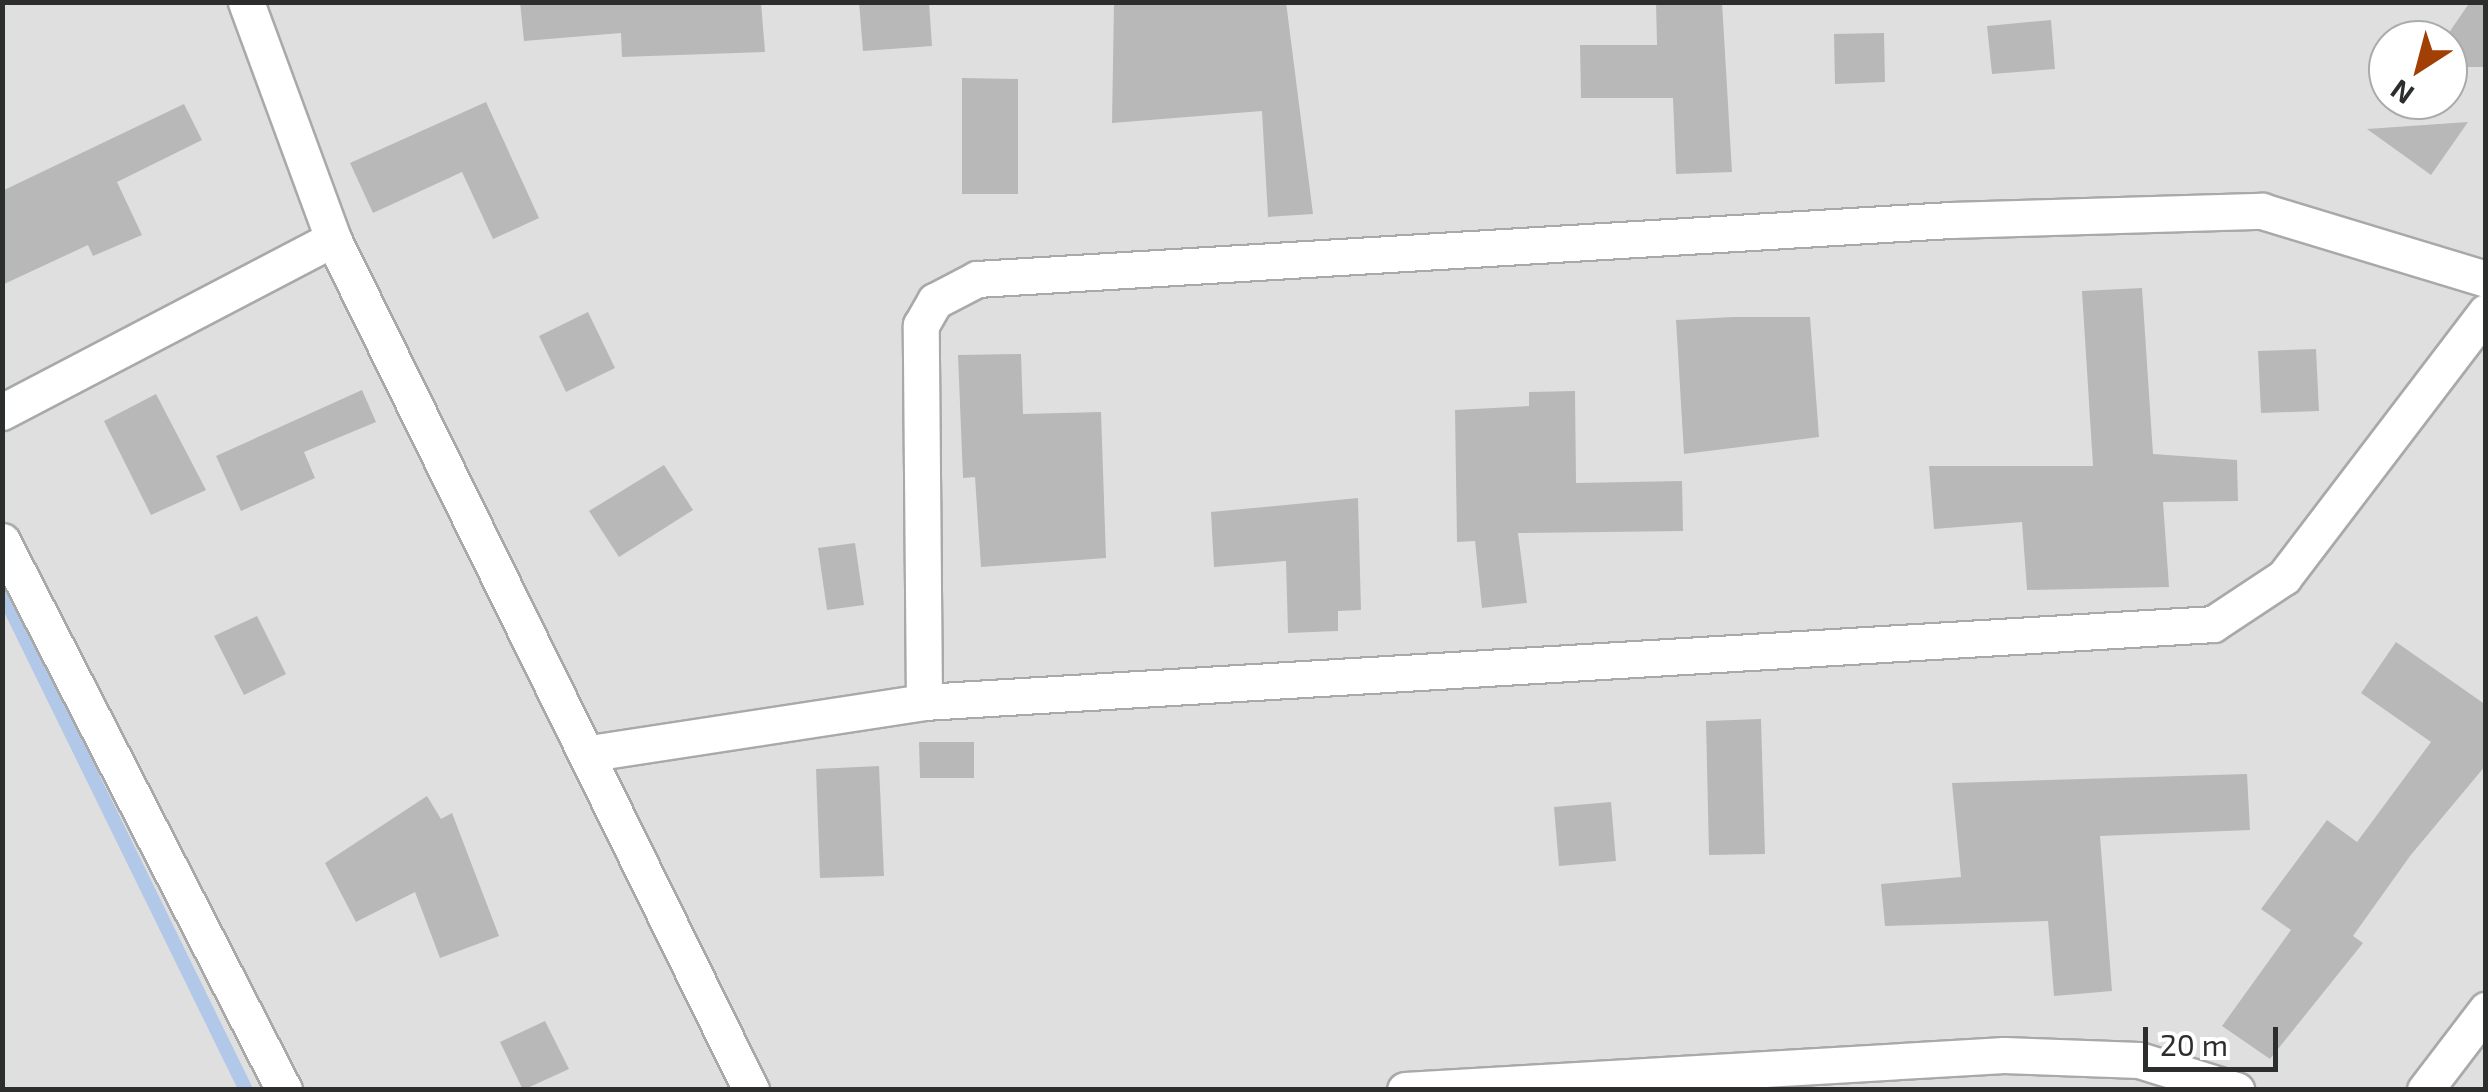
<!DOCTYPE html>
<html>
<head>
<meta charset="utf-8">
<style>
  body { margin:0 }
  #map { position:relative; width:2488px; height:1092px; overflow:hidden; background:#dfdfe0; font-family:"Exo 2",sans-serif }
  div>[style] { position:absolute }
  .stream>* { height:14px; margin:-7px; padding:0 7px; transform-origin:7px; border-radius:7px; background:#b2c8e8 }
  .building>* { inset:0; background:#b9b8b9 }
  .roads { filter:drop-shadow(2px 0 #a9a9aa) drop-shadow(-2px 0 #a9a9aa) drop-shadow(0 2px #a9a9aa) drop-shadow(0 -2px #a9a9aa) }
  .street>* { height:35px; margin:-17.5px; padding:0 17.5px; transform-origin:17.5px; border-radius:17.5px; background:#fff }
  span { translate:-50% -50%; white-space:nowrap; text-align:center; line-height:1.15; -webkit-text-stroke:8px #fff; paint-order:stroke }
  .frame { position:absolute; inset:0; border:5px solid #2c2d2d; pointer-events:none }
  .north { position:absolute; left:2368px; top:20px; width:100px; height:100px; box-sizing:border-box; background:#fff; border:2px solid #ababab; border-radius:50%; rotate:216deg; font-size:28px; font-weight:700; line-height:40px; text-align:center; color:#2c2d2d }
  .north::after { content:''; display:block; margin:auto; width:35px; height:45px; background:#a23f04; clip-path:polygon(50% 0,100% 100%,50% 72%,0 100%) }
  .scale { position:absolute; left:2143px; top:1027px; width:135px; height:45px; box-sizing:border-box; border:5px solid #2c2d2d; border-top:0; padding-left:12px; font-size:30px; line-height:35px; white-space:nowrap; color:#2c2d2d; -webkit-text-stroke:8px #fff; paint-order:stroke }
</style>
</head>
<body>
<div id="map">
  <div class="stream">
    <i style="left:2px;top:592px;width:555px;rotate:63.9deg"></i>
  </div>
  <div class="building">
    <i style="clip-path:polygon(520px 2px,761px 2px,765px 52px,622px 57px,621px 33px,524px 41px)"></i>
    <i style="clip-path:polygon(859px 2px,929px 2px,932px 46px,863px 51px)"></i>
    <i style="clip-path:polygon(1114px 2px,1286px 2px,1313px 214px,1268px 217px,1262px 111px,1112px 123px)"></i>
    <i style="clip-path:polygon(1656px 2px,1722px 2px,1732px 172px,1676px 174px,1673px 98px,1581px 98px,1580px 45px,1657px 45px)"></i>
    <i style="clip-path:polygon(2470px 2px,2486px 2px,2486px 67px,2448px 67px,2448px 34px)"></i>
    <i style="clip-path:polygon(2051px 20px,2055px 69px,1992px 74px,1987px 26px)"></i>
    <i style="clip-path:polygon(1884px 33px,1885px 82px,1835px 84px,1834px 34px)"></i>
    <i style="clip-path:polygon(962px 78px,1018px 79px,1018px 194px,962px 194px)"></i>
    <i style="clip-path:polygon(486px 102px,539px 218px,493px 239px,462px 172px,373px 213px,350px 163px)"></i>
    <i style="clip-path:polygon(184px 104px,202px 140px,117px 182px,142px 235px,93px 256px,88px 245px,2px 285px,2px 191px)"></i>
    <i style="clip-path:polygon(2468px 122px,2431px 175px,2367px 129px)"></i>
    <i style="clip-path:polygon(2142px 288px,2153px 454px,2237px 460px,2238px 501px,2163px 502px,2169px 587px,2027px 590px,2022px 522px,1934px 529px,1929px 466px,2093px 466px,2082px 291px)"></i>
    <i style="clip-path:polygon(588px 312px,615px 368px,566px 392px,539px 336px)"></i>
    <i style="clip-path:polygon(1733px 317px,1810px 317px,1819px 437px,1684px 454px,1676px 320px)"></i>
    <i style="clip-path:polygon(2316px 349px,2319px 411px,2261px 413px,2258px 351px)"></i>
    <i style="clip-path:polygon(1021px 354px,1023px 414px,1101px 412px,1106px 558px,981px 567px,975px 477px,963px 478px,958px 355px)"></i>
    <i style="clip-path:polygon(362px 390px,376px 422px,304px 452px,315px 478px,241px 511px,216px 456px)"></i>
    <i style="clip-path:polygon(1575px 391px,1576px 483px,1682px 481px,1683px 531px,1518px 533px,1527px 603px,1482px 608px,1475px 541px,1457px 542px,1455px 410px,1529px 406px,1529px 392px)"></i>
    <i style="clip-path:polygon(156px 394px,206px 490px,151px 515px,104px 421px)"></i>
    <i style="clip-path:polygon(664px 465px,693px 510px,619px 557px,589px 511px)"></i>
    <i style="clip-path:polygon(1358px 498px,1361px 610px,1338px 611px,1338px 631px,1288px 633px,1286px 561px,1214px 567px,1211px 512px)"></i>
    <i style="clip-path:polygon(855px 543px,864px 605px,827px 610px,818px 548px)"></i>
    <i style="clip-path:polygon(257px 616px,286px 674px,244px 695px,214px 636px)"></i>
    <i style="clip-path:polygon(2396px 642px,2486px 705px,2486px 765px,2410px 856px,2353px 936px,2363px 943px,2270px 1059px,2222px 1026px,2291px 930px,2261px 909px,2327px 820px,2357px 842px,2431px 742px,2361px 693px)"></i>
    <i style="clip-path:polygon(1761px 719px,1765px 854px,1709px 855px,1706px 721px)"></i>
    <i style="clip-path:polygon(919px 742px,974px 742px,974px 778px,920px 778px)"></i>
    <i style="clip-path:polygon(879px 766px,884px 876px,820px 878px,816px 769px)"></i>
    <i style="clip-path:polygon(2247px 774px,2250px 830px,2100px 836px,2112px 991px,2054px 996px,2048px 921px,1885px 926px,1881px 884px,1961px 877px,1952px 783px)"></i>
    <i style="clip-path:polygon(427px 796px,441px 819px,452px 813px,499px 936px,440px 958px,415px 892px,356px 922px,325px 863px)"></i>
    <i style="clip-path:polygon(1611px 802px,1616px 861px,1559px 866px,1554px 807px)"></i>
    <i style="clip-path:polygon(545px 1021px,569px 1069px,523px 1090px,500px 1042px)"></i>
  </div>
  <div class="roads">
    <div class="street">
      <i style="left:246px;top:2px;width:252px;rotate:69.8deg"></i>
      <i style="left:333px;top:239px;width:948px;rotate:63.84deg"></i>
      <i style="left:2px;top:412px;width:373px;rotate:-27.6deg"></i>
      <i style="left:2px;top:541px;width:617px;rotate:62.81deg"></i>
      <i style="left:924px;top:702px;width:377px;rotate:-90.5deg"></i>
      <i style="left:921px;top:325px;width:28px;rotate:-60deg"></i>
      <i style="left:935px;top:301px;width:47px;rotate:-27.6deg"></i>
      <i style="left:977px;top:279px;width:976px;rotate:-3.47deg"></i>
      <i style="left:1951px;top:220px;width:311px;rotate:-1.7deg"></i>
      <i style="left:2262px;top:211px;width:234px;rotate:16.9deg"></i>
      <i style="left:591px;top:753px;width:337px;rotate:-8.7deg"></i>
      <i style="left:924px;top:702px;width:1291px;rotate:-3.46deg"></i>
      <i style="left:2213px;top:624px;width:85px;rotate:-33.5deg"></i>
      <i style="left:2284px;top:577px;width:333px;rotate:-52.7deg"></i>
      <i style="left:1405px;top:1090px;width:600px;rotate:-3.34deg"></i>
      <i style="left:2004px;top:1055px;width:135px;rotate:2.1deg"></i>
      <i style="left:2139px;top:1060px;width:102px;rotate:17.2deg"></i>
      <i style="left:2425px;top:1090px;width:101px;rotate:-52.7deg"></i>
    </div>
  </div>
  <div class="frame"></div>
  <div class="north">N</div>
  <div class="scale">20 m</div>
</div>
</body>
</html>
